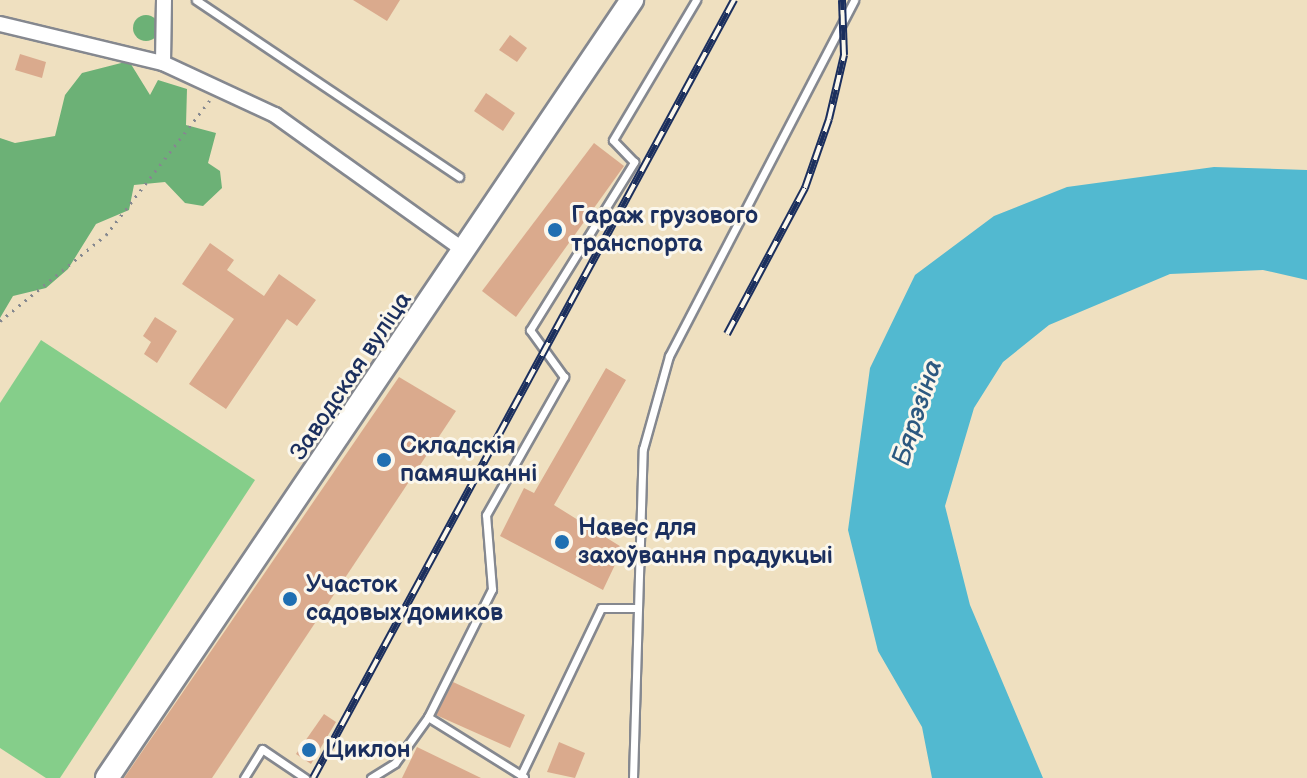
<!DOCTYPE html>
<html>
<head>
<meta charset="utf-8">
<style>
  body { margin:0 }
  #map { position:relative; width:1307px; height:778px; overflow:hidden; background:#efe0c0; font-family:"Balsamiq Sans",sans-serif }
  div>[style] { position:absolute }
  .green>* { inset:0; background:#85ce8a }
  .forest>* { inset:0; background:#6cb176 }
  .round { border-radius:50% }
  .water>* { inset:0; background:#52b9d0 }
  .building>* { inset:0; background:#daaa8d }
  .path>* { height:3px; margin-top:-1.5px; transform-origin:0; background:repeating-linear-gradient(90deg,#85888f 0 2px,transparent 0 8px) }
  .roads { filter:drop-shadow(2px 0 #85888f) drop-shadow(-2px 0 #85888f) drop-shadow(0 2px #85888f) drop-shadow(0 -2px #85888f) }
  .service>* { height:7px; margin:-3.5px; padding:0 3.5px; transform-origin:3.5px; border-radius:3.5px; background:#fff }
  .minor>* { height:14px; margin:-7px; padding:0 7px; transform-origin:7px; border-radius:7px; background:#fff }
  .primary>* { height:22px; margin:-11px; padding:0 11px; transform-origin:11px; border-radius:11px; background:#fff }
  .rail>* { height:8px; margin-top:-4px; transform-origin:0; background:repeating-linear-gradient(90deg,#fbf7ec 0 15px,#1b2f5e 0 30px); box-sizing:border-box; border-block:2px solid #1b2f5e }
  .dots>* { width:22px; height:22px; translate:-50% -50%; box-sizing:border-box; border:4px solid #fbf7ec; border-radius:50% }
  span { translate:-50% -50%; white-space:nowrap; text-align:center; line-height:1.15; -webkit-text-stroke:6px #fbf7ec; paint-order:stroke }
  .poi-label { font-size:24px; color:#1b2f5e; font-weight:700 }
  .left { translate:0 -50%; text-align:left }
  .street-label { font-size:24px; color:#1b2f5e }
  .water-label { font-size:26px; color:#2c5880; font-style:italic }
</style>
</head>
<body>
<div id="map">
  <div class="green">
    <i style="clip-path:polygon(41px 340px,255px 480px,60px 778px,46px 778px,0 748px,0 403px)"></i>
  </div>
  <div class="forest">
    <i class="round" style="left:133px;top:15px;width:26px;height:26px"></i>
    <i style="clip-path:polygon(129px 61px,150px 95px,158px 80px,187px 89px,186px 125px,216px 133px,208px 163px,220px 171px,222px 188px,203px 206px,185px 203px,165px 182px,134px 185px,129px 210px,96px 224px,68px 269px,46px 288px,13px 296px,0 318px,0 138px,15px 143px,55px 136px,65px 95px,82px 73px)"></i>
  </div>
  <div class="water">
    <i style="clip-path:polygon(1214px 167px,1307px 170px,1307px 280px,1263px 270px,1170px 274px,1049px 325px,1003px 362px,974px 408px,945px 506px,970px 605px,1043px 778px,932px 778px,922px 727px,878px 651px,848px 530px,870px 368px,915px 275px,994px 216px,1067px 187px)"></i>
  </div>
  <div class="building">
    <i style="clip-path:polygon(353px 0,400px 0,387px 21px)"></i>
    <i style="clip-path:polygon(510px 35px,527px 48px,517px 62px,499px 50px)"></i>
    <i style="clip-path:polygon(20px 54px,46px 62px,42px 78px,15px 70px)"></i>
    <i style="clip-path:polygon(486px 93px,515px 113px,503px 131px,474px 111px)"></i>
    <i style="clip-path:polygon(594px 143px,624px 166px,516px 317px,482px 291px)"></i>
    <i style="clip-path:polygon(210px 243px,234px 260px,227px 270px,264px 296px,279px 274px,316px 300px,297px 326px,287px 319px,226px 409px,189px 384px,234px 319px,182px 284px)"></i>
    <i style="clip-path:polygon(155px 317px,177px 331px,157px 363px,144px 354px,151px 342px,143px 336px)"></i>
    <i style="clip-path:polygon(606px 368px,626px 380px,554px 505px,623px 548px,603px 590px,500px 536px,524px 488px,534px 493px)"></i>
    <i style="clip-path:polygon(399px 377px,456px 411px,212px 778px,124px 778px)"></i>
    <i style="clip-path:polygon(453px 682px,525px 715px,510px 748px,436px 715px)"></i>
    <i style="clip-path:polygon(324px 714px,336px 722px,311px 764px,296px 754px)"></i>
    <i style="clip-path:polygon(559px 742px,585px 753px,575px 778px,547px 772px)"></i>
    <i style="clip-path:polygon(417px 747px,481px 778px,402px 778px)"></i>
  </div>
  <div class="path">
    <i style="left:0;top:321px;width:136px;rotate:-39.1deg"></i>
    <i style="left:106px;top:235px;width:170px;rotate:-52.4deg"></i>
  </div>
  <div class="roads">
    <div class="service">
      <i style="left:196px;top:0;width:317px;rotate:33.9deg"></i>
      <i style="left:428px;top:717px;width:143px;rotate:-63.4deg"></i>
      <i style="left:492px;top:589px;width:74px;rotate:-94.6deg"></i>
      <i style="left:486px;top:515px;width:159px;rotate:-60.5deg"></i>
      <i style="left:564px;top:377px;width:58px;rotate:-125.9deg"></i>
      <i style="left:530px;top:330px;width:198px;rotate:-58.2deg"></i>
      <i style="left:634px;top:162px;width:30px;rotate:-134deg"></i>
      <i style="left:613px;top:140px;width:163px;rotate:-59.3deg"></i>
      <i style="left:521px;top:775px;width:185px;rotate:-64.4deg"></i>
      <i style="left:601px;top:608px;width:37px"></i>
      <i style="left:244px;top:778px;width:34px;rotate:-58deg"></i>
      <i style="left:262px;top:749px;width:52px;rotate:34deg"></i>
      <i style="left:371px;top:778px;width:28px;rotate:-32deg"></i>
      <i style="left:395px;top:763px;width:57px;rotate:-54.3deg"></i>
      <i style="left:428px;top:717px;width:113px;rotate:32deg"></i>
      <i style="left:633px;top:778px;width:329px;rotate:-88.3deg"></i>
      <i style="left:643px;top:449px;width:97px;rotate:-74.4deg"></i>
      <i style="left:669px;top:356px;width:401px;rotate:-62.5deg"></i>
    </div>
    <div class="minor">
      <i style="left:0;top:24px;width:168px;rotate:13.5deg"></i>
      <i style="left:163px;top:63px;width:63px;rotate:-89.1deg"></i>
      <i style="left:163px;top:63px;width:123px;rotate:24.9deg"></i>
      <i style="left:275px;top:115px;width:234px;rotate:35.6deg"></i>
    </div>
    <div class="primary">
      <i style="left:107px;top:778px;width:939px;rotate:-55.99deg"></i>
    </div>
  </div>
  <div class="rail">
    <i style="left:727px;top:334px;width:166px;rotate:-61.9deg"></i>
    <i style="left:805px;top:188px;width:73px;rotate:-70.8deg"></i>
    <i style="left:829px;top:119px;width:66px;rotate:-76.8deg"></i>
    <i style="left:844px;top:55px;width:55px;rotate:-92.1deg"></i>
    <i style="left:313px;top:778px;width:885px;rotate:-61.58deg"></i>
  </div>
  <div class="dots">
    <i style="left:555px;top:230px;background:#1f6fb2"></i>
    <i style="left:384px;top:460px;background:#1f6fb2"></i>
    <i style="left:562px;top:542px;background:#1f6fb2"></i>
    <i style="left:290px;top:599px;background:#1f6fb2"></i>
    <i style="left:309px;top:750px;background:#1f6fb2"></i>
  </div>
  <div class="poi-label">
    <span class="left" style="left:571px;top:230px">Гараж грузового<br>транспорта</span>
    <span class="left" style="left:400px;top:460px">Складскія<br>памяшканні</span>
    <span class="left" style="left:578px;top:542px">Навес для<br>захоўвання прадукцыі</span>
    <span class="left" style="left:306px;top:599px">Участок<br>садовых домиков</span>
    <span class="left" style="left:325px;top:750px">Циклон</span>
  </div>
  <div class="street-label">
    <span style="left:351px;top:376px;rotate:-56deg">Заводская вуліца</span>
  </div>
  <div class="water-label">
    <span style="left:918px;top:413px;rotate:-72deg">Бярэзіна</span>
  </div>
</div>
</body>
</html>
